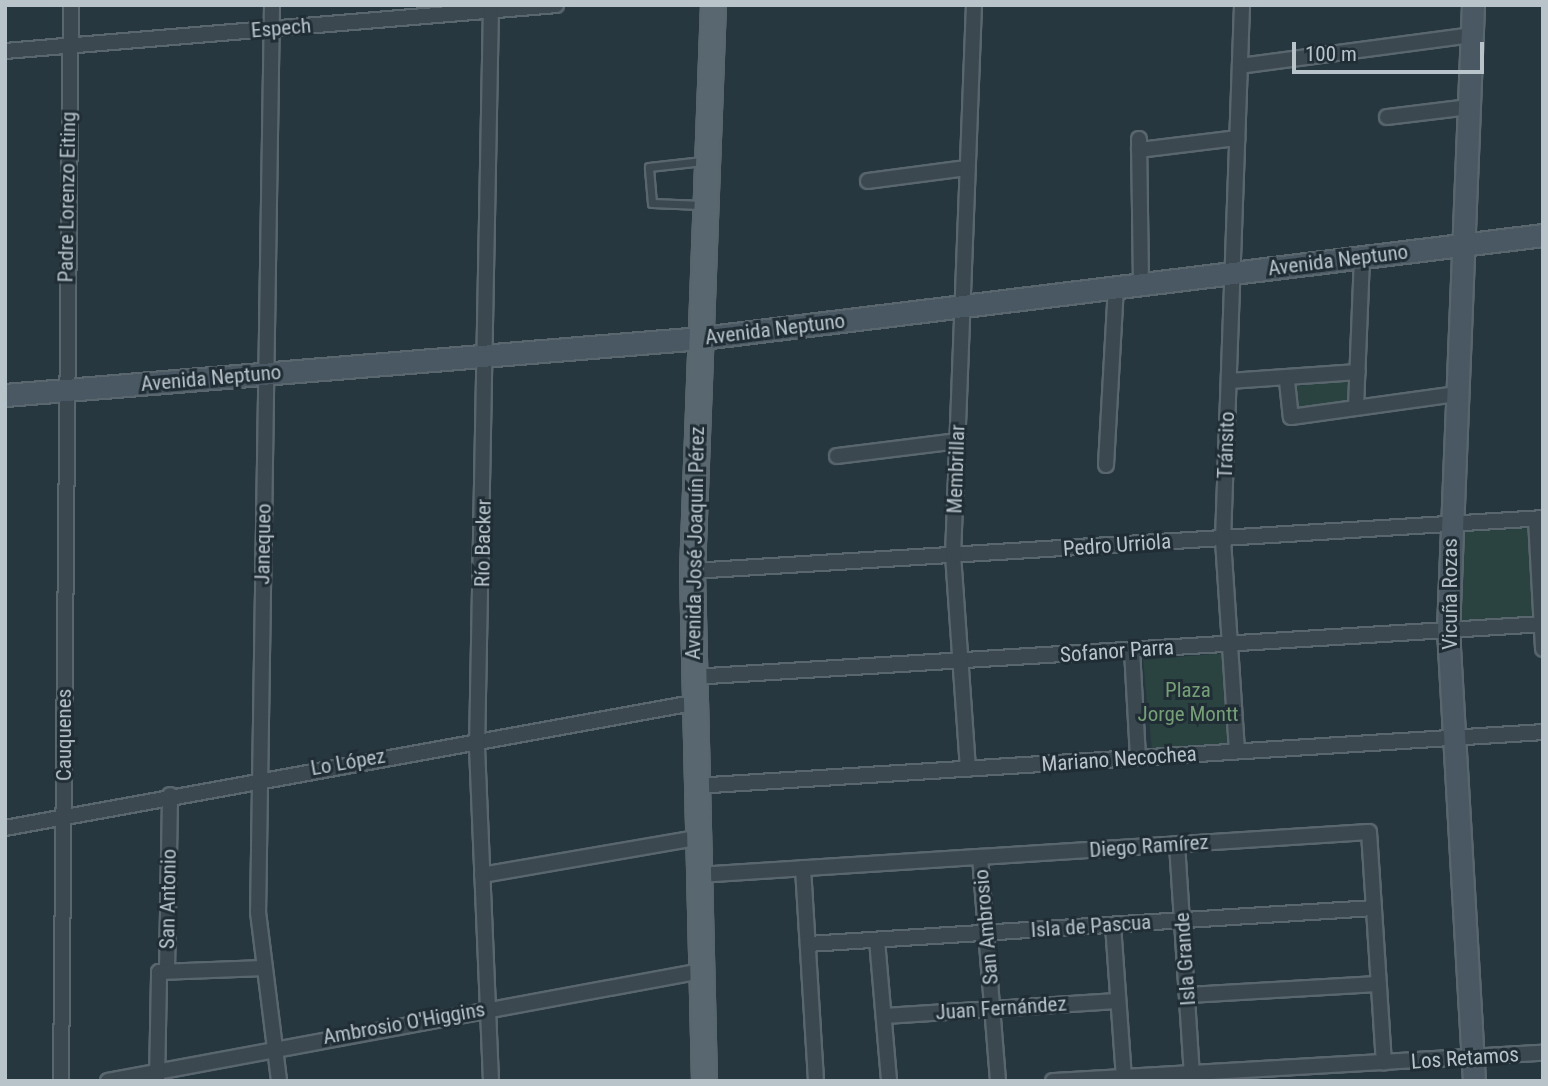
<!DOCTYPE html>
<html>
<head>
<meta charset="utf-8">
<style>
  body { margin:0 }
  #map { position:relative; width:1548px; height:1086px; overflow:hidden; background:#273740; font-family:"Roboto Condensed",sans-serif }
  div>[style] { position:absolute }
  .green>* { inset:0; background:#2a4340 }
  .roads { filter:drop-shadow(2px 0 #59666d) drop-shadow(-2px 0 #59666d) drop-shadow(0 2px #59666d) drop-shadow(0 -2px #59666d) }
  .lane>* { height:7px; margin:-3.5px; padding:0 3.5px; transform-origin:3.5px; border-radius:3.5px; background:#3b4850 }
  .street>* { height:14px; margin:-7px; padding:0 7px; transform-origin:7px; border-radius:7px; background:#3b4850 }
  .secondary>* { height:21px; margin:-10.5px; padding:0 10.5px; transform-origin:10.5px; border-radius:10.5px; background:#495863 }
  .primary>* { height:23px; margin:-11.5px; padding:0 11.5px; transform-origin:11.5px; border-radius:11.5px; background:#596870 }
  span { translate:-50% -50%; white-space:nowrap; text-align:center; line-height:1.15; -webkit-text-stroke:6px #202d35; paint-order:stroke }
  .street-label { font-size:21px; color:#b8c3ca }
  .park-label { font-size:21px; color:#769f77 }
  .frame { position:absolute; inset:0; border:7px solid #b8c3ca; pointer-events:none }
  .scale { position:absolute; left:1292px; top:42px; width:192px; height:32px; box-sizing:border-box; border:4px solid #b8c3ca; border-top:0; padding-left:9px; font-size:21px; line-height:24px; white-space:nowrap; color:#b8c3ca; -webkit-text-stroke:5px #202d35; paint-order:stroke }
</style>
</head>
<body>
<div id="map">
  <div class="green">
    <i style="clip-path:polygon(1353px 380px,1352px 405px,1293px 413px,1291px 387px)"></i>
    <i style="clip-path:polygon(1532px 528px,1537px 621px,1458px 625px,1460px 532px)"></i>
    <i style="clip-path:polygon(1225px 653px,1231px 745px,1152px 751px,1143px 660px)"></i>
  </div>
  <div class="roads">
    <div class="lane">
      <i style="left:701px;top:205px;width:49px;rotate:-177.7deg"></i>
      <i style="left:652px;top:203px;width:36px;rotate:-95deg"></i>
      <i style="left:649px;top:167px;width:54px;rotate:-6.3deg"></i>
    </div>
    <div class="street">
      <i style="left:272px;top:5px;width:907px;rotate:90.88deg"></i>
      <i style="left:258px;top:912px;width:170px;rotate:82.9deg"></i>
      <i style="left:5px;top:51px;width:553px;rotate:-4.77deg"></i>
      <i style="left:1240px;top:66px;width:234px;rotate:-7.6deg"></i>
      <i style="left:1387px;top:117px;width:84px;rotate:-6.9deg"></i>
      <i style="left:1139px;top:139px;width:145px;rotate:89.2deg"></i>
      <i style="left:1139px;top:150px;width:99px;rotate:-7deg"></i>
      <i style="left:868px;top:181px;width:100px;rotate:-7.5deg"></i>
      <i style="left:1229px;top:381px;width:129px;rotate:-4deg"></i>
      <i style="left:1287px;top:381px;width:36px;rotate:84deg"></i>
      <i style="left:1291px;top:417px;width:168px;rotate:-7.9deg"></i>
      <i style="left:1356px;top:407px;width:150px;rotate:-87.7deg"></i>
      <i style="left:837px;top:456px;width:121px;rotate:-7.1deg"></i>
      <i style="left:1106px;top:465px;width:177px;rotate:-86.8deg"></i>
      <i style="left:1536px;top:519px;width:130px;rotate:86.9deg"></i>
      <i style="left:692px;top:571px;width:853px;rotate:-3.56deg"></i>
      <i style="left:1132px;top:650px;width:108px;rotate:86.8deg"></i>
      <i style="left:692px;top:677px;width:853px;rotate:-3.56deg"></i>
      <i style="left:1237px;top:751px;width:212px;rotate:-93.8deg"></i>
      <i style="left:1223px;top:539px;width:534px;rotate:-87.96deg"></i>
      <i style="left:968px;top:769px;width:214px;rotate:-94deg"></i>
      <i style="left:953px;top:556px;width:551px;rotate:-87.82deg"></i>
      <i style="left:695px;top:786px;width:850px;rotate:-3.64deg"></i>
      <i style="left:5px;top:828px;width:699px;rotate:-10.3deg"></i>
      <i style="left:1177px;top:844px;width:230px;rotate:86.3deg"></i>
      <i style="left:980px;top:857px;width:225px;rotate:85.4deg"></i>
      <i style="left:803px;top:868px;width:213px;rotate:86.5deg"></i>
      <i style="left:482px;top:875px;width:218px;rotate:-9.8deg"></i>
      <i style="left:698px;top:875px;width:672px;rotate:-3.67deg"></i>
      <i style="left:1369px;top:832px;width:231px;rotate:86.3deg"></i>
      <i style="left:1113px;top:925px;width:152px;rotate:85.9deg"></i>
      <i style="left:877px;top:940px;width:142px;rotate:85.1deg"></i>
      <i style="left:808px;top:944px;width:567px;rotate:-3.64deg"></i>
      <i style="left:167px;top:970px;width:175px;rotate:-89deg"></i>
      <i style="left:1187px;top:995px;width:192px;rotate:-3.3deg"></i>
      <i style="left:884px;top:1016px;width:234px;rotate:-3.7deg"></i>
      <i style="left:61px;top:1081px;width:1076px;rotate:-89.47deg"></i>
      <i style="left:108px;top:1081px;width:603px;rotate:-10.51deg"></i>
      <i style="left:157px;top:1081px;width:109px;rotate:-88.9deg"></i>
      <i style="left:159px;top:972px;width:105px;rotate:-2.2deg"></i>
      <i style="left:491px;top:1081px;width:332px;rotate:-92.4deg"></i>
      <i style="left:477px;top:749px;width:744px;rotate:-88.92deg"></i>
      <i style="left:1053px;top:1081px;width:491px;rotate:-3.3deg"></i>
    </div>
    <div class="secondary">
      <i style="left:1473px;top:5px;width:625px;rotate:92.29deg"></i>
      <i style="left:1448px;top:630px;width:452px;rotate:86.7deg"></i>
      <i style="left:5px;top:395px;width:699px;rotate:-4.68deg"></i>
      <i style="left:702px;top:338px;width:847px;rotate:-6.98deg"></i>
    </div>
    <div class="primary">
      <i style="left:704px;top:1081px;width:510px;rotate:-91.35deg"></i>
      <i style="left:692px;top:571px;width:566px;rotate:-87.88deg"></i>
    </div>
  </div>
  <div class="street-label">
    <span style="left:281px;top:28px;rotate:-5deg">Espech</span>
    <span style="left:67px;top:197px;rotate:-89deg">Padre Lorenzo Eiting</span>
    <span style="left:1338px;top:260px;rotate:-7deg">Avenida Neptuno</span>
    <span style="left:775px;top:329px;rotate:-7deg">Avenida Neptuno</span>
    <span style="left:211px;top:378px;rotate:-5deg">Avenida Neptuno</span>
    <span style="left:1226px;top:445px;rotate:-88deg">Tránsito</span>
    <span style="left:956px;top:469px;rotate:-88deg">Membrillar</span>
    <span style="left:483px;top:543px;rotate:-89deg">Río Backer</span>
    <span style="left:695px;top:543px;rotate:-89deg">Avenida José Joaquín Pérez</span>
    <span style="left:263px;top:544px;rotate:-89deg">Janequeo</span>
    <span style="left:1117px;top:545px;rotate:-4deg">Pedro Urriola</span>
    <span style="left:1450px;top:594px;rotate:-90deg">Vicuña Rozas</span>
    <span style="left:1117px;top:651px;rotate:-4deg">Sofanor Parra</span>
    <span style="left:64px;top:735px;rotate:-90deg">Cauquenes</span>
    <span style="left:1119px;top:759px;rotate:-4deg">Mariano Necochea</span>
    <span style="left:348px;top:762px;rotate:-10deg">Lo López</span>
    <span style="left:1149px;top:846px;rotate:-4deg">Diego Ramírez</span>
    <span style="left:168px;top:899px;rotate:-89deg">San Antonio</span>
    <span style="left:1091px;top:926px;rotate:-4deg">Isla de Pascua</span>
    <span style="left:986px;top:927px;rotate:-95deg">San Ambrosio</span>
    <span style="left:1185px;top:959px;rotate:-94deg">Isla Grande</span>
    <span style="left:1001px;top:1008px;rotate:-4deg">Juan Fernández</span>
    <span style="left:404px;top:1023px;rotate:-10deg">Ambrosio O'Higgins</span>
    <span style="left:1465px;top:1058px;rotate:-4deg">Los Retamos</span>
  </div>
  <div class="park-label">
    <span style="left:1188px;top:702px">Plaza<br>Jorge Montt</span>
  </div>
  <div class="frame"></div>
  <div class="scale">100 m</div>
</div>
</body>
</html>
